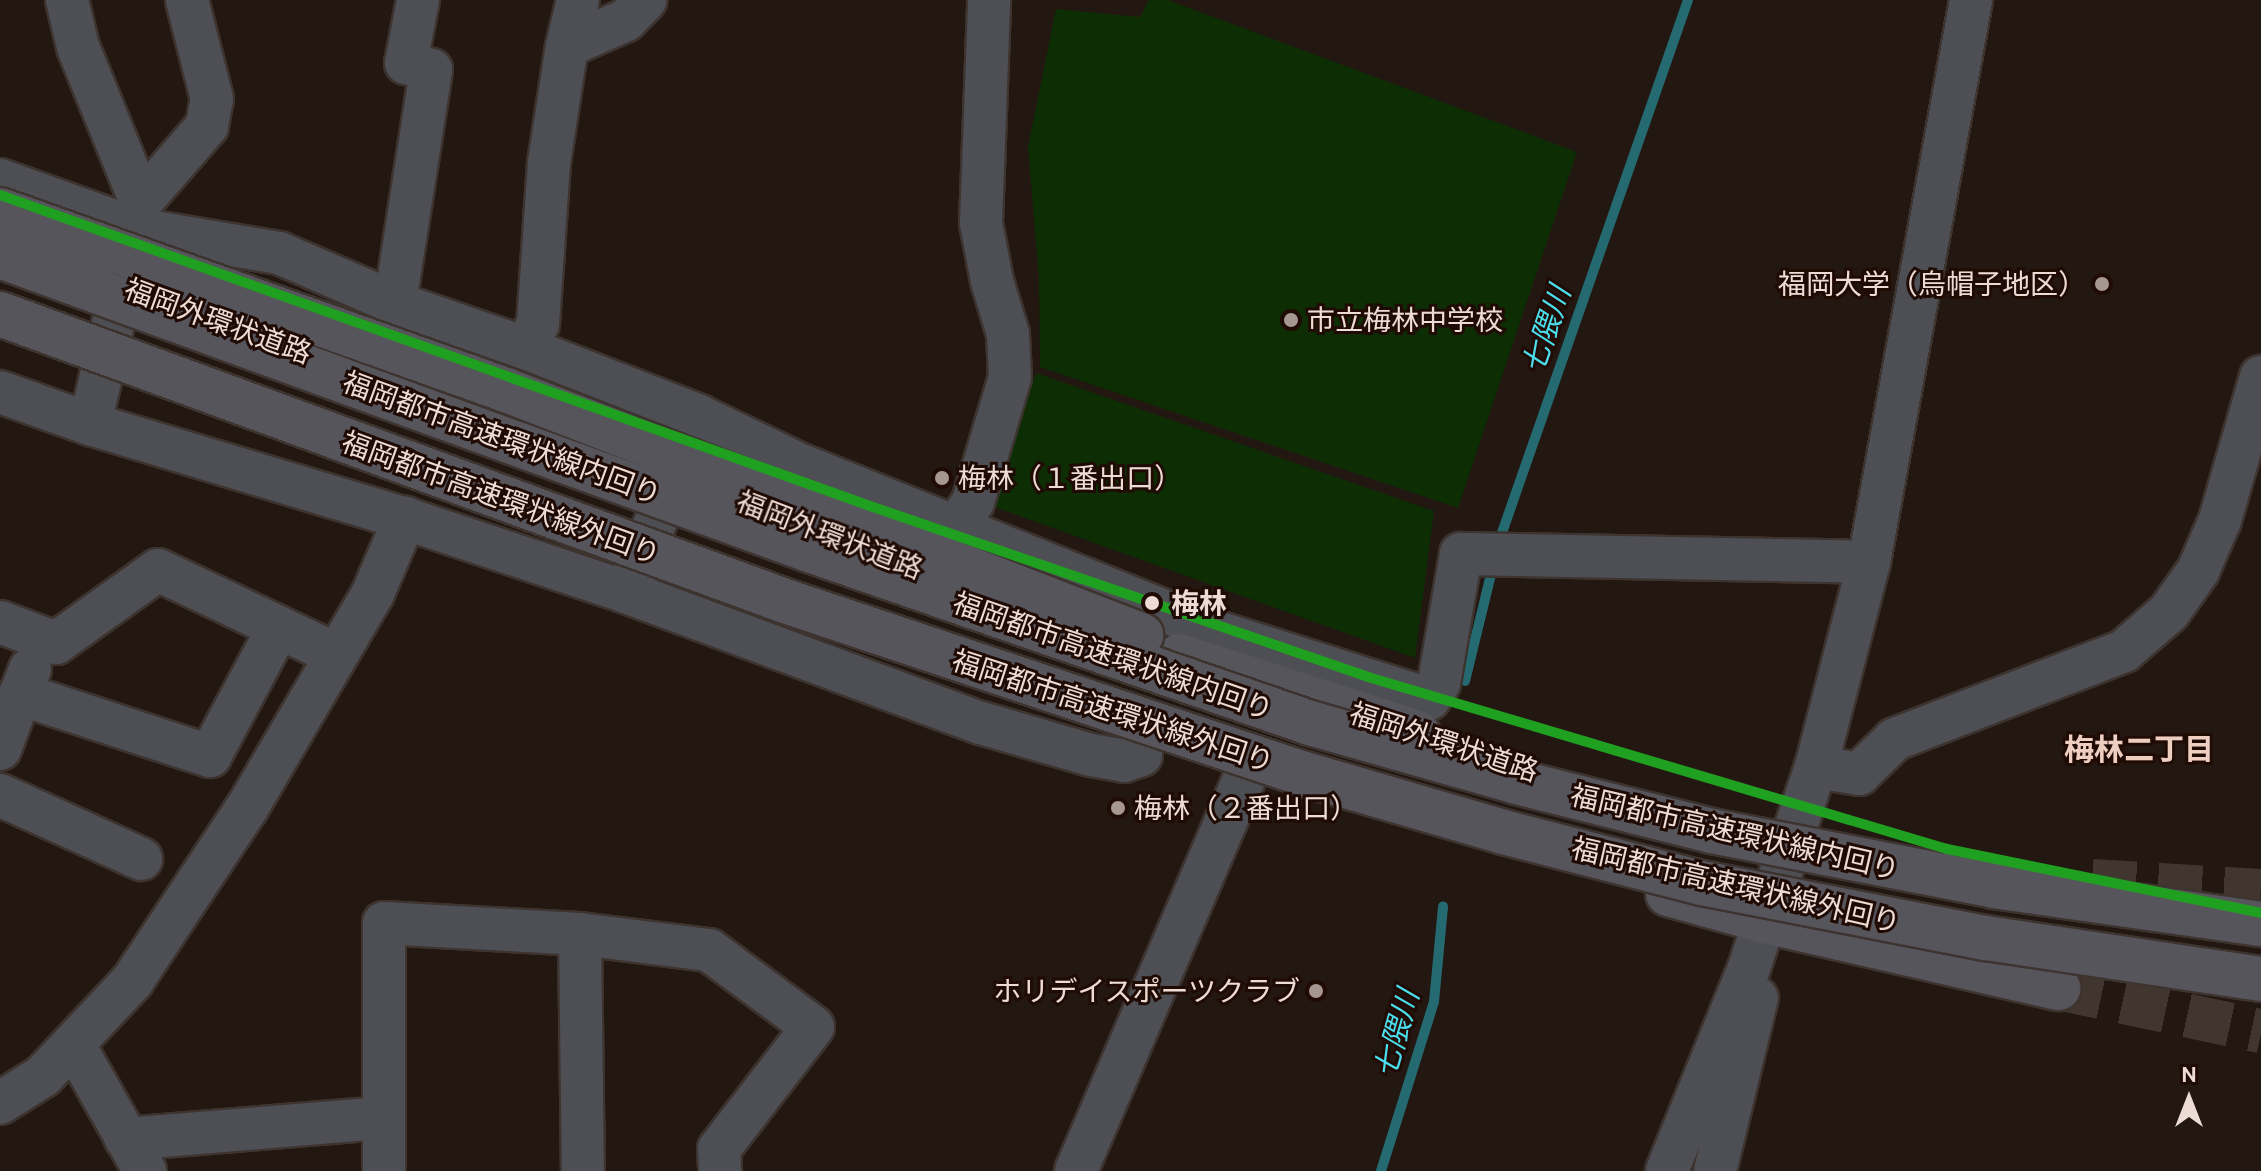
<!DOCTYPE html>
<html>
<head>
<meta charset="utf-8">
<style>
  body { margin:0 }
  #map { position:relative; width:2261px; height:1171px; overflow:hidden; background:#231712; font-family:Cabin,"Noto Sans JP",sans-serif }
  div>[style] { position:absolute }
  .green>* { inset:0; background:#0d2d05 }
  .stream>* { height:10px; margin:-5px; padding:0 5px; transform-origin:5px; border-radius:5px; background:#246a70 }
  .highway-tunnel>* { height:44px; margin-top:-22px; transform-origin:0; background:repeating-linear-gradient(90deg,#41352f 0 44px,transparent 0 66px) }
  .roads { filter:drop-shadow(2px 0 #3d332f) drop-shadow(-2px 0 #3d332f) drop-shadow(0 2px #3d332f) drop-shadow(0 -2px #3d332f) }
  .minor>* { height:42px; margin:-21px; padding:0 21px; transform-origin:21px; border-radius:21px; background:#4e4f55 }
  .highway>* { height:44px; margin:-22px; padding:0 22px; transform-origin:22px; border-radius:22px; background:#56555c }
  .bridges { filter:drop-shadow(2px 0 #3d332f) drop-shadow(-2px 0 #3d332f) drop-shadow(0 2px #3d332f) drop-shadow(0 -2px #3d332f) }
  .highway-bridge>* { height:44px; margin:-22px; padding:0 22px; transform-origin:22px; border-radius:22px; background:#56555c }
  .metro-1>* { height:10px; margin:-5px; padding:0 5px; transform-origin:5px; border-radius:5px; background:#20a020 }
  .dots>* { width:22px; height:22px; translate:-50% -50%; box-sizing:border-box; border:4px solid #200b04; border-radius:50% }
  span { translate:-50% -50%; white-space:nowrap; text-align:center; line-height:1.15; -webkit-text-stroke:6px #200b04; paint-order:stroke }
  .poi-label { font-size:28px; color:#ecdcd5 }
  .right { translate:-100% -50%; text-align:right }
  .left { translate:0 -50%; text-align:left }
  .street-label { font-size:28px; color:#ecdcd5 }
  .stop-label { font-size:28px; color:#ecdcd5; font-weight:700 }
  .water-label { font-size:30px; color:#4addeb; font-style:italic }
  .neighbourhood-label { font-size:30px; color:#edcec1; font-weight:700 }
  .north { position:absolute; left:2149px; top:1059px; width:80px; height:80px; -webkit-text-stroke:6px #200b04; paint-order:stroke; rotate:0deg; font-size:22px; font-weight:700; line-height:32px; text-align:center; color:#ecdcd5 }
  .north::after { content:''; display:block; margin:auto; width:28px; height:36px; background:#ecdcd5; clip-path:polygon(50% 0,100% 100%,50% 72%,0 100%) }
</style>
</head>
<body>
<div id="map">
  <div class="green">
    <i style="clip-path:polygon(1149px 0,1168px 0,1577px 152px,1458px 508px,1040px 367px,1039px 279px,1028px 147px,1056px 9px,1140px 17px)"></i>
    <i style="clip-path:polygon(1036px 373px,1434px 511px,1415px 658px,989px 505px)"></i>
  </div>
  <div class="stream">
    <i style="left:1497px;top:547px;width:579px;rotate:-70.75deg"></i>
    <i style="left:1465px;top:681px;width:122px;rotate:-76.3deg"></i>
    <i style="left:1381px;top:1171px;width:177px;rotate:-72.6deg"></i>
    <i style="left:1434px;top:1002px;width:96px;rotate:-84.6deg"></i>
  </div>
  <div class="highway-tunnel">
    <i style="left:2092px;top:881px;width:169px;rotate:3.4deg"></i>
    <i style="left:2058px;top:988px;width:208px;rotate:12deg"></i>
  </div>
  <div class="roads">
    <div class="minor">
      <i style="left:67px;top:0;width:48px;rotate:76.8deg"></i>
      <i style="left:78px;top:47px;width:167px;rotate:67.9deg"></i>
      <i style="left:567px;top:46px;width:64px;rotate:-23.8deg"></i>
      <i style="left:626px;top:20px;width:28px;rotate:-46deg"></i>
      <i style="left:0;top:180px;width:145px;rotate:19.8deg"></i>
      <i style="left:136px;top:229px;width:145px;rotate:9.5deg"></i>
      <i style="left:279px;top:253px;width:126px;rotate:23.3deg"></i>
      <i style="left:395px;top:303px;width:138px;rotate:19.1deg"></i>
      <i style="left:525px;top:348px;width:187px;rotate:21.3deg"></i>
      <i style="left:699px;top:416px;width:113px;rotate:25.7deg"></i>
      <i style="left:801px;top:465px;width:445px;rotate:21.9deg"></i>
      <i style="left:1214px;top:631px;width:225px;rotate:17.6deg"></i>
      <i style="left:1429px;top:699px;width:19px;rotate:-58deg"></i>
      <i style="left:1439px;top:683px;width:131px;rotate:-80.3deg"></i>
      <i style="left:1461px;top:554px;width:408px;rotate:1.1deg"></i>
      <i style="left:395px;top:303px;width:236px;rotate:-81.2deg"></i>
      <i style="left:431px;top:70px;width:26px;rotate:-164deg"></i>
      <i style="left:406px;top:63px;width:64px;rotate:-79.2deg"></i>
      <i style="left:525px;top:348px;width:27px;rotate:-62deg"></i>
      <i style="left:538px;top:324px;width:161px;rotate:-86.1deg"></i>
      <i style="left:549px;top:163px;width:118px;rotate:-81.3deg"></i>
      <i style="left:567px;top:46px;width:47px;rotate:-76.6deg"></i>
      <i style="left:0;top:392px;width:96px;rotate:19.6deg"></i>
      <i style="left:90px;top:424px;width:334px;rotate:16.7deg"></i>
      <i style="left:410px;top:520px;width:228px;rotate:18.4deg"></i>
      <i style="left:626px;top:592px;width:378px;rotate:20.3deg"></i>
      <i style="left:981px;top:723px;width:115px;rotate:16.2deg"></i>
      <i style="left:1091px;top:755px;width:34px;rotate:10deg"></i>
      <i style="left:1124px;top:761px;width:18px;rotate:-19deg"></i>
      <i style="left:1141px;top:755px;width:17px;rotate:-90deg"></i>
      <i style="left:90px;top:424px;width:228px;rotate:-77.1deg"></i>
      <i style="left:141px;top:202px;width:101px;rotate:-49deg"></i>
      <i style="left:207px;top:126px;width:27px;rotate:-80deg"></i>
      <i style="left:212px;top:99px;width:102px;rotate:-104.2deg"></i>
      <i style="left:956px;top:527px;width:30px;rotate:-56deg"></i>
      <i style="left:973px;top:502px;width:130px;rotate:-73.5deg"></i>
      <i style="left:1010px;top:377px;width:43px;rotate:-92.7deg"></i>
      <i style="left:1008px;top:334px;width:55px;rotate:-106.8deg"></i>
      <i style="left:992px;top:281px;width:59px;rotate:-100.7deg"></i>
      <i style="left:981px;top:223px;width:223px;rotate:-87.9deg"></i>
      <i style="left:631px;top:581px;width:126px;rotate:-67.5deg"></i>
      <i style="left:0;top:622px;width:60px;rotate:20.6deg"></i>
      <i style="left:56px;top:643px;width:125px;rotate:-35.6deg"></i>
      <i style="left:158px;top:570px;width:196px;rotate:25.4deg"></i>
      <i style="left:20px;top:694px;width:200px;rotate:18.1deg"></i>
      <i style="left:210px;top:756px;width:146px;rotate:-61.9deg"></i>
      <i style="left:0;top:749px;width:85px;rotate:-69.4deg"></i>
      <i style="left:1816px;top:767px;width:44px;rotate:9.2deg"></i>
      <i style="left:1859px;top:774px;width:50px;rotate:-44.2deg"></i>
      <i style="left:1895px;top:739px;width:245px;rotate:-21deg"></i>
      <i style="left:2124px;top:651px;width:60px;rotate:-40.9deg"></i>
      <i style="left:2169px;top:612px;width:50px;rotate:-54.7deg"></i>
      <i style="left:2198px;top:571px;width:56px;rotate:-66.7deg"></i>
      <i style="left:2220px;top:520px;width:149px;rotate:-74deg"></i>
      <i style="left:0;top:795px;width:155px;rotate:24.4deg"></i>
      <i style="left:580px;top:934px;width:237px;rotate:89.3deg"></i>
      <i style="left:74px;top:1045px;width:145px;rotate:60.6deg"></i>
      <i style="left:0;top:1103px;width:51px;rotate:-32.1deg"></i>
      <i style="left:43px;top:1076px;width:132px;rotate:-46.8deg"></i>
      <i style="left:133px;top:980px;width:206px;rotate:-56.5deg"></i>
      <i style="left:247px;top:808px;width:249px;rotate:-59.6deg"></i>
      <i style="left:373px;top:593px;width:82px;rotate:-66.9deg"></i>
      <i style="left:126px;top:1139px;width:258px;rotate:-4.7deg"></i>
      <i style="left:384px;top:1171px;width:248px;rotate:-90deg"></i>
      <i style="left:384px;top:923px;width:196px;rotate:3.2deg"></i>
      <i style="left:580px;top:934px;width:130px;rotate:7.1deg"></i>
      <i style="left:709px;top:950px;width:129px;rotate:36.5deg"></i>
      <i style="left:813px;top:1027px;width:154px;rotate:127.6deg"></i>
      <i style="left:719px;top:1149px;width:22px;rotate:87deg"></i>
      <i style="left:1076px;top:1171px;width:432px;rotate:-66.8deg"></i>
      <i style="left:1667px;top:1171px;width:216px;rotate:-68deg"></i>
      <i style="left:1748px;top:971px;width:215px;rotate:-71.6deg"></i>
      <i style="left:1816px;top:767px;width:212px;rotate:-75.5deg"></i>
      <i style="left:1869px;top:562px;width:571px;rotate:-79.71deg"></i>
      <i style="left:1715px;top:1171px;width:178px;rotate:-76.4deg"></i>
    </div>
    <div class="highway">
      <i style="left:1179px;top:656px;width:251px;rotate:17.9deg"></i>
      <i style="left:1668px;top:894px;width:101px;rotate:15.6deg"></i>
      <i style="left:1765px;top:921px;width:301px;rotate:12.9deg"></i>
    </div>
  </div>
  <div class="bridges">
    <div class="highway-bridge">
      <i style="left:0;top:210px;width:537px;rotate:19.58deg"></i>
      <i style="left:506px;top:390px;width:681px;rotate:21.1deg"></i>
      <i style="left:0;top:256px;width:864px;rotate:19.97deg"></i>
      <i style="left:812px;top:551px;width:527px;rotate:19.05deg"></i>
      <i style="left:1310px;top:723px;width:215px;rotate:15.9deg"></i>
      <i style="left:1517px;top:782px;width:201px;rotate:14.1deg"></i>
      <i style="left:1712px;top:831px;width:287px;rotate:11deg"></i>
      <i style="left:1994px;top:886px;width:270px;rotate:8.1deg"></i>
      <i style="left:0;top:314px;width:836px;rotate:20.08deg"></i>
      <i style="left:785px;top:601px;width:541px;rotate:18.43deg"></i>
      <i style="left:1298px;top:772px;width:214px;rotate:16.3deg"></i>
      <i style="left:1503px;top:832px;width:205px;rotate:14.4deg"></i>
      <i style="left:1702px;top:883px;width:289px;rotate:11deg"></i>
      <i style="left:1986px;top:938px;width:278px;rotate:8.5deg"></i>
    </div>
  </div>
  <div class="metro-1">
    <i style="left:0;top:195px;width:927px;rotate:19.67deg"></i>
    <i style="left:873px;top:507px;width:523px;rotate:18.95deg"></i>
    <i style="left:1368px;top:677px;width:604px;rotate:16.54deg"></i>
    <i style="left:1947px;top:849px;width:320px;rotate:11.5deg"></i>
  </div>
  <div class="dots">
    <i style="left:2102px;top:284px;background:#a69791"></i>
    <i style="left:1291px;top:320px;background:#a69791"></i>
    <i style="left:942px;top:478px;background:#a69791"></i>
    <i style="left:1152px;top:603px;background:#ecdcd5"></i>
    <i style="left:1118px;top:808px;background:#a69791"></i>
    <i style="left:1316px;top:991px;background:#a69791"></i>
  </div>
  <div class="poi-label">
    <span class="right" style="left:2086px;top:284px">福岡大学（烏帽子地区）</span>
    <span class="left" style="left:1307px;top:320px">市立梅林中学校</span>
    <span class="left" style="left:958px;top:478px">梅林（１番出口）</span>
    <span class="left" style="left:1134px;top:808px">梅林（２番出口）</span>
    <span class="right" style="left:1300px;top:991px">ホリデイスポーツクラブ</span>
  </div>
  <div class="street-label">
    <span style="left:218px;top:321px;rotate:20deg">福岡外環状道路</span>
    <span style="left:502px;top:438px;rotate:20deg">福岡都市高速環状線内回り</span>
    <span style="left:501px;top:498px;rotate:20deg">福岡都市高速環状線外回り</span>
    <span style="left:830px;top:535px;rotate:21deg">福岡外環状道路</span>
    <span style="left:1113px;top:656px;rotate:19deg">福岡都市高速環状線内回り</span>
    <span style="left:1113px;top:711px;rotate:18deg">福岡都市高速環状線外回り</span>
    <span style="left:1444px;top:742px;rotate:18deg">福岡外環状道路</span>
    <span style="left:1735px;top:832px;rotate:13deg">福岡都市高速環状線内回り</span>
    <span style="left:1736px;top:885px;rotate:13deg">福岡都市高速環状線外回り</span>
  </div>
  <div class="stop-label">
    <span class="left" style="left:1171px;top:603px">梅林</span>
  </div>
  <div class="water-label">
    <span style="left:1547px;top:330px;rotate:-71deg">七隈川</span>
    <span style="left:1397px;top:1034px;rotate:-74deg">七隈川</span>
  </div>
  <div class="neighbourhood-label">
    <span style="left:2139px;top:750px">梅林二丁目</span>
  </div>
  <div class="north">N</div>
</div>
</body>
</html>
